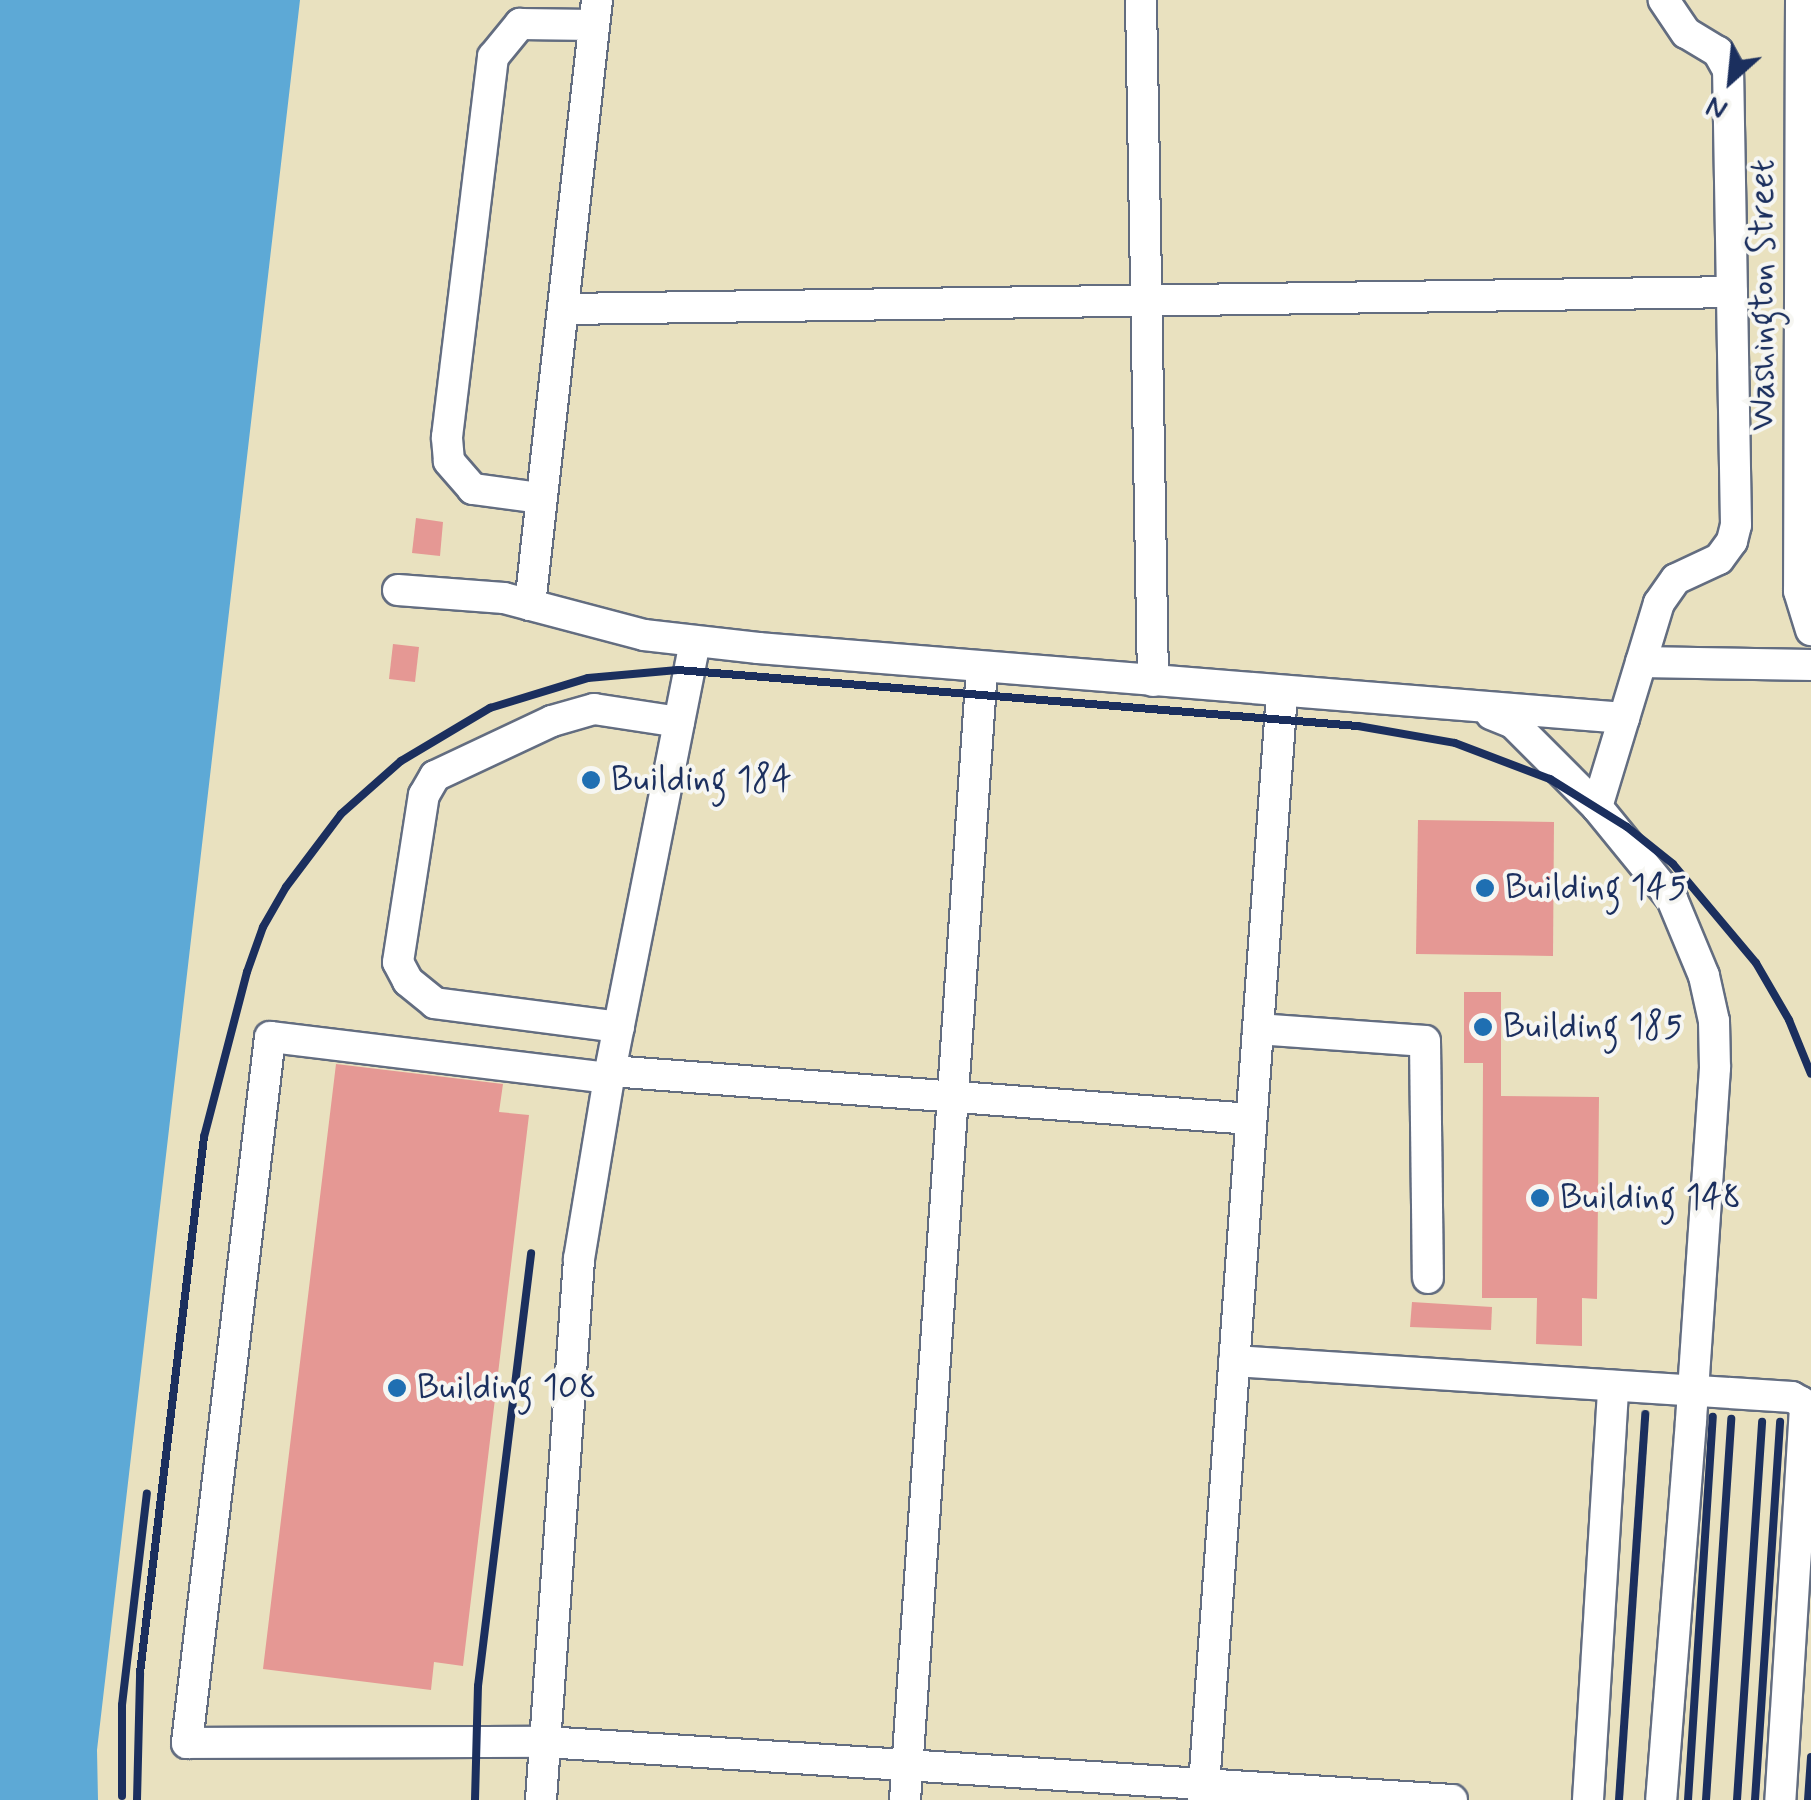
<!DOCTYPE html>
<html>
<head>
<meta charset="utf-8">
<style>
  body { margin:0 }
  #map { position:relative; width:1811px; height:1800px; overflow:hidden; background:#e9e1bf; font-family:Mynerve,sans-serif }
  div>[style] { position:absolute }
  .water>* { inset:0; background:#5da9d6 }
  .building>* { inset:0; background:#e59894 }
  .roads { filter:drop-shadow(2px 0 #636d80) drop-shadow(-2px 0 #636d80) drop-shadow(0 2px #636d80) drop-shadow(0 -2px #636d80) }
  .minor>* { height:30px; margin:-15px; padding:0 15px; transform-origin:15px; border-radius:15px; background:#fff }
  .rail>* { height:8px; margin:-4px; padding:0 4px; transform-origin:4px; border-radius:4px; background:#1b2f5e }
  .dots>* { width:28px; height:28px; translate:-50% -50%; box-sizing:border-box; border:5px solid #f6f6f2; border-radius:50% }
  span { translate:-50% -50%; white-space:nowrap; text-align:center; line-height:1.15; -webkit-text-stroke:8px #f6f6f2; paint-order:stroke }
  .street-label { font-size:35px; color:#1b2f5e }
  .poi-label { font-size:35px; color:#1b2f5e }
  .left { translate:0 -50%; text-align:left }
  .north { position:absolute; left:1681px; top:30px; width:100px; height:100px; -webkit-text-stroke:8px #f6f6f2; paint-order:stroke; rotate:207deg; font-size:28px; font-weight:700; line-height:40px; text-align:center; color:#1b2f5e }
  .north::after { content:''; display:block; margin:auto; width:35px; height:45px; background:#1b2f5e; clip-path:polygon(50% 0,100% 100%,50% 72%,0 100%) }
</style>
</head>
<body>
<div id="map">
  <div class="water">
    <i style="clip-path:polygon(0 0,300px 0,97px 1750px,98px 1800px,0 1800px)"></i>
  </div>
  <div class="building">
    <i style="clip-path:polygon(416px 518px,443px 522px,440px 556px,412px 553px)"></i>
    <i style="clip-path:polygon(393px 644px,419px 647px,415px 682px,389px 679px)"></i>
    <i style="clip-path:polygon(1418px 820px,1554px 822px,1553px 956px,1416px 954px)"></i>
    <i style="clip-path:polygon(1464px 992px,1501px 992px,1501px 1096px,1599px 1097px,1597px 1299px,1582px 1298px,1582px 1346px,1536px 1344px,1537px 1298px,1482px 1298px,1483px 1063px,1464px 1063px)"></i>
    <i style="clip-path:polygon(336px 1064px,503px 1084px,499px 1112px,529px 1115px,463px 1666px,434px 1662px,431px 1690px,263px 1669px)"></i>
    <i style="clip-path:polygon(1412px 1302px,1492px 1307px,1491px 1330px,1410px 1327px)"></i>
  </div>
  <div class="roads">
    <div class="minor">
      <i style="left:1141px;top:0;width:681px;rotate:88.99deg"></i>
      <i style="left:1801px;top:0;width:591px;rotate:90.19deg"></i>
      <i style="left:1799px;top:591px;width:41px;rotate:72.9deg"></i>
      <i style="left:564px;top:309px;width:1168px;rotate:-0.83deg"></i>
      <i style="left:540px;top:498px;width:68px;rotate:-172.3deg"></i>
      <i style="left:473px;top:489px;width:37px;rotate:-131deg"></i>
      <i style="left:449px;top:461px;width:24px;rotate:-95deg"></i>
      <i style="left:447px;top:437px;width:383px;rotate:-83.1deg"></i>
      <i style="left:493px;top:57px;width:43px;rotate:-50.7deg"></i>
      <i style="left:520px;top:24px;width:74px;rotate:0.8deg"></i>
      <i style="left:398px;top:590px;width:106px;rotate:4.3deg"></i>
      <i style="left:504px;top:598px;width:145px;rotate:14.8deg"></i>
      <i style="left:644px;top:635px;width:115px;rotate:6.5deg"></i>
      <i style="left:758px;top:648px;width:869px;rotate:4.62deg"></i>
      <i style="left:530px;top:605px;width:609px;rotate:-83.68deg"></i>
      <i style="left:1641px;top:662px;width:170px;rotate:1deg"></i>
      <i style="left:1491px;top:714px;width:24px;rotate:22deg"></i>
      <i style="left:1513px;top:723px;width:119px;rotate:45deg"></i>
      <i style="left:1597px;top:807px;width:119px;rotate:50.8deg"></i>
      <i style="left:1672px;top:899px;width:83px;rotate:67.4deg"></i>
      <i style="left:1704px;top:976px;width:46px;rotate:77.5deg"></i>
      <i style="left:1714px;top:1021px;width:47px;rotate:88.8deg"></i>
      <i style="left:1715px;top:1068px;width:354px;rotate:93.9deg"></i>
      <i style="left:1691px;top:1421px;width:380px;rotate:94.5deg"></i>
      <i style="left:1597px;top:807px;width:213px;rotate:-73.1deg"></i>
      <i style="left:1659px;top:603px;width:29px;rotate:-55deg"></i>
      <i style="left:1676px;top:579px;width:47px;rotate:-24.9deg"></i>
      <i style="left:1719px;top:559px;width:22px;rotate:-54deg"></i>
      <i style="left:1732px;top:541px;width:16px;rotate:-76deg"></i>
      <i style="left:1736px;top:525px;width:455px;rotate:-91deg"></i>
      <i style="left:1728px;top:70px;width:21px;rotate:-119deg"></i>
      <i style="left:1718px;top:52px;width:37px;rotate:-149deg"></i>
      <i style="left:1686px;top:33px;width:40px;rotate:-124deg"></i>
      <i style="left:619px;top:1027px;width:186px;rotate:-172.6deg"></i>
      <i style="left:435px;top:1003px;width:35px;rotate:-141deg"></i>
      <i style="left:408px;top:981px;width:21px;rotate:-118deg"></i>
      <i style="left:398px;top:962px;width:169px;rotate:-81.2deg"></i>
      <i style="left:424px;top:795px;width:22px;rotate:-60deg"></i>
      <i style="left:435px;top:776px;width:129px;rotate:-25.2deg"></i>
      <i style="left:552px;top:721px;width:44px;rotate:-15.9deg"></i>
      <i style="left:594px;top:709px;width:86px;rotate:8.7deg"></i>
      <i style="left:1258px;top:1029px;width:167px;rotate:4.1deg"></i>
      <i style="left:1425px;top:1041px;width:237px;rotate:89.3deg"></i>
      <i style="left:610px;top:1071px;width:643px;rotate:4.28deg"></i>
      <i style="left:609px;top:1078px;width:341px;rotate:-173.1deg"></i>
      <i style="left:270px;top:1037px;width:711px;rotate:96.71deg"></i>
      <i style="left:187px;top:1743px;width:358px;rotate:-0.2deg"></i>
      <i style="left:545px;top:1742px;width:909px;rotate:3.66deg"></i>
      <i style="left:1234px;top:1361px;width:559px;rotate:3.69deg"></i>
      <i style="left:1792px;top:1397px;width:10px;rotate:29deg"></i>
      <i style="left:1801px;top:1402px;width:7px;rotate:56deg"></i>
      <i style="left:1805px;top:1408px;width:393px;rotate:93.6deg"></i>
      <i style="left:541px;top:1800px;width:542px;rotate:-85.98deg"></i>
      <i style="left:579px;top:1259px;width:191px;rotate:-80.6deg"></i>
      <i style="left:610px;top:1071px;width:437px;rotate:-78.8deg"></i>
      <i style="left:905px;top:1800px;width:1136px;rotate:-86.11deg"></i>
      <i style="left:1203px;top:1800px;width:1111px;rotate:-85.92deg"></i>
      <i style="left:1588px;top:1800px;width:415px;rotate:-86.5deg"></i>
    </div>
  </div>
  <div class="rail">
    <i style="left:122px;top:1796px;width:91px;rotate:-90deg"></i>
    <i style="left:122px;top:1705px;width:213px;rotate:-83.3deg"></i>
    <i style="left:137px;top:1800px;width:127px;rotate:-88.6deg"></i>
    <i style="left:140px;top:1673px;width:540px;rotate:-83.19deg"></i>
    <i style="left:204px;top:1137px;width:171px;rotate:-75.4deg"></i>
    <i style="left:247px;top:972px;width:48px;rotate:-70.4deg"></i>
    <i style="left:263px;top:927px;width:46px;rotate:-60.1deg"></i>
    <i style="left:286px;top:887px;width:91px;rotate:-53deg"></i>
    <i style="left:341px;top:814px;width:80px;rotate:-41.5deg"></i>
    <i style="left:401px;top:761px;width:104px;rotate:-30.8deg"></i>
    <i style="left:490px;top:708px;width:102px;rotate:-17deg"></i>
    <i style="left:588px;top:678px;width:90px;rotate:-5.1deg"></i>
    <i style="left:678px;top:670px;width:682px;rotate:4.71deg"></i>
    <i style="left:1358px;top:726px;width:98px;rotate:9.9deg"></i>
    <i style="left:1455px;top:743px;width:102px;rotate:20.8deg"></i>
    <i style="left:1550px;top:779px;width:91px;rotate:31.9deg"></i>
    <i style="left:1627px;top:827px;width:59px;rotate:38.8deg"></i>
    <i style="left:1673px;top:864px;width:129px;rotate:50deg"></i>
    <i style="left:1756px;top:963px;width:66px;rotate:59.9deg"></i>
    <i style="left:1789px;top:1020px;width:58px;rotate:67.8deg"></i>
    <i style="left:475px;top:1800px;width:114px;rotate:-88.5deg"></i>
    <i style="left:478px;top:1686px;width:436px;rotate:-83deg"></i>
    <i style="left:1619px;top:1800px;width:387px;rotate:-86.1deg"></i>
    <i style="left:1688px;top:1800px;width:384px;rotate:-86.3deg"></i>
    <i style="left:1706px;top:1800px;width:382px;rotate:-86.2deg"></i>
    <i style="left:1737px;top:1800px;width:379px;rotate:-86.2deg"></i>
    <i style="left:1755px;top:1800px;width:379px;rotate:-86.2deg"></i>
    <i style="left:1808px;top:1800px;width:43px;rotate:-86deg"></i>
  </div>
  <div class="dots">
    <i style="left:591px;top:780px;background:#1f6fb2"></i>
    <i style="left:1485px;top:888px;background:#1f6fb2"></i>
    <i style="left:1483px;top:1027px;background:#1f6fb2"></i>
    <i style="left:1540px;top:1198px;background:#1f6fb2"></i>
    <i style="left:397px;top:1388px;background:#1f6fb2"></i>
  </div>
  <div class="street-label">
    <span style="left:1763px;top:295px;rotate:-90deg">Washington Street</span>
  </div>
  <div class="poi-label">
    <span class="left" style="left:611px;top:780px">Building 184</span>
    <span class="left" style="left:1505px;top:888px">Building 145</span>
    <span class="left" style="left:1503px;top:1027px">Building 185</span>
    <span class="left" style="left:1560px;top:1198px">Building 148</span>
    <span class="left" style="left:417px;top:1388px">Building 108</span>
  </div>
  <div class="north">N</div>
</div>
</body>
</html>
